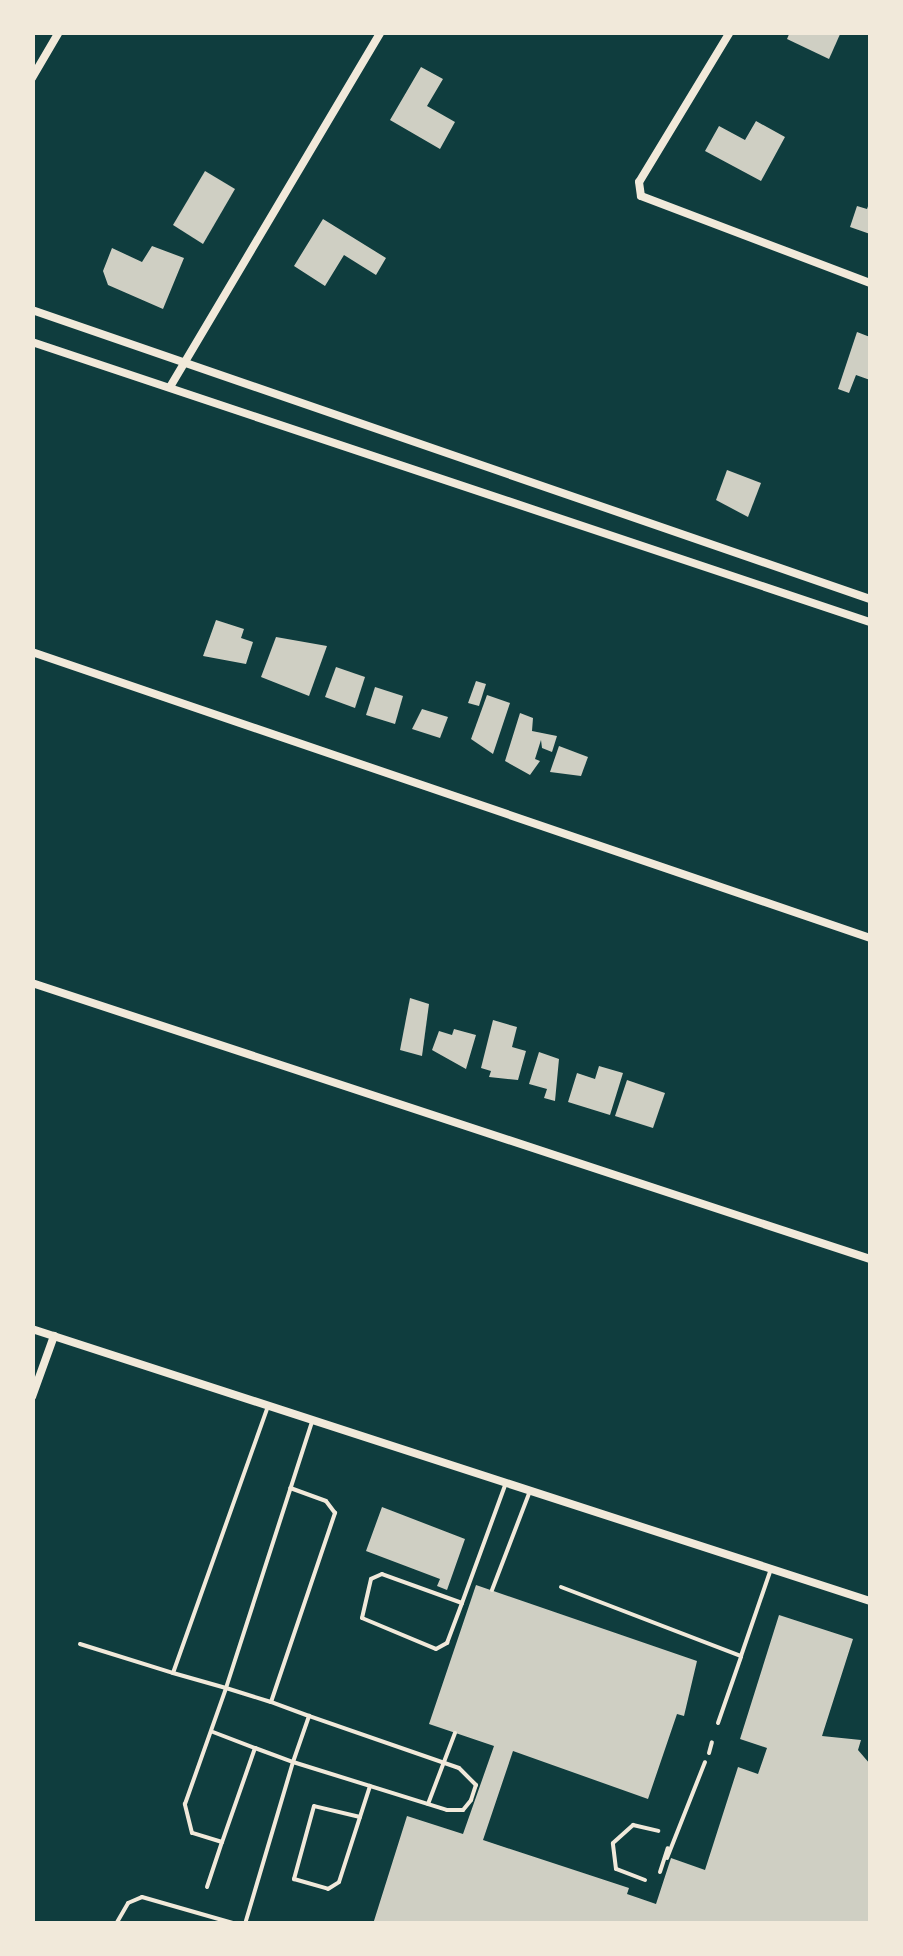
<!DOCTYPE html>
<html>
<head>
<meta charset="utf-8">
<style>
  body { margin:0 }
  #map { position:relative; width:903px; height:1956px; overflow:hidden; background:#0f3d3e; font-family:"IBM Plex Sans",sans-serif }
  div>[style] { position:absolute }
  .building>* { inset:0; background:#cfcfc3 }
  .service>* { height:4px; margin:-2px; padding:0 2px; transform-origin:2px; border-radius:2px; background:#f1e9da }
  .minor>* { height:8px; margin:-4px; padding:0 4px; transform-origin:4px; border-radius:4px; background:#f1e9da }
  span { translate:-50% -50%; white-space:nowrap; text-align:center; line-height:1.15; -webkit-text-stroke:8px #f1e9da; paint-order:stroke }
  .frame { position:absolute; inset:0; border:35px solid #f1e9da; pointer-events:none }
</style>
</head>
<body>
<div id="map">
  <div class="building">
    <i style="clip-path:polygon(790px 32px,841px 32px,829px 59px,787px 39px)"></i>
    <i style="clip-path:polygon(421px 67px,443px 79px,427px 106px,455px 122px,440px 149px,390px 120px)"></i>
    <i style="clip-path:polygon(756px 121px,785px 137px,761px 181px,705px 151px,719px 126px,745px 140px)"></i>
    <i style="clip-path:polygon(205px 171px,235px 189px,203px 244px,173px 225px)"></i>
    <i style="clip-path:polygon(870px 201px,870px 234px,850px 227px,857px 206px,867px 209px)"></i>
    <i style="clip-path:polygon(323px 219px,386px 258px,376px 275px,344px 255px,325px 286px,294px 266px)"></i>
    <i style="clip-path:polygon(152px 246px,184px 258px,163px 309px,108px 285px,103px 271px,112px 248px,142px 262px)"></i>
    <i style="clip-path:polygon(857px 332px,870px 337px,870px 380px,856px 375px,849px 393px,838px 389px)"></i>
    <i style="clip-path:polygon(727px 470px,761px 483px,748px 517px,716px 500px)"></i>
    <i style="clip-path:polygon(216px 620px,244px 629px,241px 638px,253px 642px,246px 664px,203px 656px)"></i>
    <i style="clip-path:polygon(276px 637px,327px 646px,309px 696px,261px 677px)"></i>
    <i style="clip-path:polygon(336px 667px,365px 677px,355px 708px,325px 697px)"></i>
    <i style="clip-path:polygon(476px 681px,486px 684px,479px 706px,468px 703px)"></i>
    <i style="clip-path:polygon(375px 687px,403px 696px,395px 724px,366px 715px)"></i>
    <i style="clip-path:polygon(487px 695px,510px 703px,493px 754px,471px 739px)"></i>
    <i style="clip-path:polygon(422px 709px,448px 717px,440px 738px,412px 729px)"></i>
    <i style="clip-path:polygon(520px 713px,533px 718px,532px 731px,557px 736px,552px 752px,542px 748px,541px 740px,535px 759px,540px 761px,530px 775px,505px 761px)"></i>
    <i style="clip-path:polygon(559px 746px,588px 757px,581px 776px,550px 772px)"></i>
    <i style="clip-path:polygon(410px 998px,429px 1004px,422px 1056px,400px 1050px)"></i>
    <i style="clip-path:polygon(493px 1020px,517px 1027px,512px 1047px,526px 1051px,518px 1080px,489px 1077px,491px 1071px,481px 1068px)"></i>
    <i style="clip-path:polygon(454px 1029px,476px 1035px,466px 1069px,432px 1050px,439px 1031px,452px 1035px)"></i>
    <i style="clip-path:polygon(539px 1052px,559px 1059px,555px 1101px,544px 1098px,547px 1089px,529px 1084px)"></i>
    <i style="clip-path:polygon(599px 1066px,623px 1073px,610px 1115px,568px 1102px,577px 1073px,595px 1079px)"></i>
    <i style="clip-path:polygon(627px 1080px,665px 1093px,653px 1128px,615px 1116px)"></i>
    <i style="clip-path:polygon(382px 1507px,465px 1539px,447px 1590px,437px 1586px,440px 1579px,366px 1551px)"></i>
    <i style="clip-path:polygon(476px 1585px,697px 1661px,684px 1716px,677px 1714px,648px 1799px,513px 1751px,483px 1840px,629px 1888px,627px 1894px,656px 1904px,671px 1858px,705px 1870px,738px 1767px,758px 1774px,767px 1748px,740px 1739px,779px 1615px,853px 1639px,822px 1736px,861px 1740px,858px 1750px,870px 1764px,870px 1924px,373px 1924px,407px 1816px,463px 1834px,494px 1746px,429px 1724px)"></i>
  </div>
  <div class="service">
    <i style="left:561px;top:1587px;width:193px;rotate:21deg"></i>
    <i style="left:741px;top:1656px;width:92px;rotate:-71deg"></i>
    <i style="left:492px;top:1590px;width:106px;rotate:-69deg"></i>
    <i style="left:462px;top:1603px;width:85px;rotate:-160.1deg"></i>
    <i style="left:382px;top:1574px;width:12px;rotate:156deg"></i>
    <i style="left:371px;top:1579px;width:40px;rotate:103deg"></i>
    <i style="left:362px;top:1618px;width:80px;rotate:22.7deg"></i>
    <i style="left:436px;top:1649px;width:13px;rotate:-29deg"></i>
    <i style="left:447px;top:1643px;width:43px;rotate:-69.4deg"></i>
    <i style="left:462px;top:1603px;width:128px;rotate:-69.9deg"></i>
    <i style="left:80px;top:1644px;width:97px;rotate:17.3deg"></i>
    <i style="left:173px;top:1673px;width:283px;rotate:-70.4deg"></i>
    <i style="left:173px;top:1673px;width:55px;rotate:15.8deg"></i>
    <i style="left:226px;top:1688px;width:281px;rotate:-72.1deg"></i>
    <i style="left:718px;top:1723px;width:70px;rotate:-70.8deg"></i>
    <i style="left:870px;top:1723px;width:3px;rotate:90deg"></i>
    <i style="left:213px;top:1732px;width:45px;rotate:20.9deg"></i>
    <i style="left:255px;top:1748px;width:100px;rotate:109.3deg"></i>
    <i style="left:255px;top:1748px;width:40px;rotate:20.2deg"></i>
    <i style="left:293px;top:1762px;width:49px;rotate:-70.8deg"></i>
    <i style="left:309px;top:1716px;width:40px;rotate:-159.8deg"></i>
    <i style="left:709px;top:1753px;width:11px;rotate:-75deg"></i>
    <i style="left:428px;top:1804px;width:76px;rotate:-69.2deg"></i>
    <i style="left:360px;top:1817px;width:47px;rotate:-166.6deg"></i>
    <i style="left:314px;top:1806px;width:76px;rotate:105.3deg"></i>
    <i style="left:294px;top:1879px;width:35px;rotate:16deg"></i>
    <i style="left:328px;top:1889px;width:13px;rotate:-32deg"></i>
    <i style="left:339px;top:1882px;width:101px;rotate:-72.1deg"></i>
    <i style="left:667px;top:1858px;width:103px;rotate:-68.4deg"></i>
    <i style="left:660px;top:1872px;width:25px;rotate:-72deg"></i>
    <i style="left:645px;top:1880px;width:31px;rotate:-159deg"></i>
    <i style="left:616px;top:1869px;width:26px;rotate:-97deg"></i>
    <i style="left:613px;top:1843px;width:27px;rotate:-42deg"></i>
    <i style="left:633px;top:1825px;width:26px;rotate:13deg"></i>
    <i style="left:207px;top:1887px;width:47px;rotate:-71.6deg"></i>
    <i style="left:222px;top:1842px;width:31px;rotate:-163deg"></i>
    <i style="left:192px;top:1833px;width:30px;rotate:-104deg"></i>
    <i style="left:185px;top:1804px;width:123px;rotate:-70.5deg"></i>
    <i style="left:226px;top:1688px;width:47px;rotate:17.3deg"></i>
    <i style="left:271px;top:1702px;width:200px;rotate:-71.3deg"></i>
    <i style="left:335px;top:1513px;width:15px;rotate:-127deg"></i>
    <i style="left:326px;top:1501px;width:38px;rotate:-160deg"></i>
    <i style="left:116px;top:1924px;width:24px;rotate:-60deg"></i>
    <i style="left:128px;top:1903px;width:15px;rotate:-23deg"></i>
    <i style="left:142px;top:1897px;width:98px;rotate:16deg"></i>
    <i style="left:245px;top:1924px;width:169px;rotate:-73.5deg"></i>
    <i style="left:293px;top:1762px;width:161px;rotate:17.3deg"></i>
    <i style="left:447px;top:1810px;width:16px"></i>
    <i style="left:463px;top:1810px;width:13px;rotate:-51deg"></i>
    <i style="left:471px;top:1800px;width:16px;rotate:-72deg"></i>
    <i style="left:476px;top:1785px;width:24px;rotate:-135deg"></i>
    <i style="left:459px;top:1768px;width:159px;rotate:-160.9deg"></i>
    <i style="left:296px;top:1924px;width:18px"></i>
  </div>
  <div class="minor">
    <i style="left:730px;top:32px;width:175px;rotate:121.2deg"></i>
    <i style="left:639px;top:182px;width:14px;rotate:82deg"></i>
    <i style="left:641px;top:196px;width:245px;rotate:20.8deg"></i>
    <i style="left:32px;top:78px;width:53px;rotate:-59.6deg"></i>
    <i style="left:32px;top:310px;width:886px;rotate:19.03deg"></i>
    <i style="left:32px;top:342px;width:884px;rotate:18.48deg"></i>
    <i style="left:170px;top:387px;width:413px;rotate:-59.3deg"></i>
    <i style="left:32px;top:652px;width:885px;rotate:18.84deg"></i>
    <i style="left:32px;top:983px;width:882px;rotate:18.23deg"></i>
    <i style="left:32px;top:1329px;width:881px;rotate:17.98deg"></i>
    <i style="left:32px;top:1397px;width:65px;rotate:-70.2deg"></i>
  </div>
  <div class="frame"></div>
</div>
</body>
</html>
